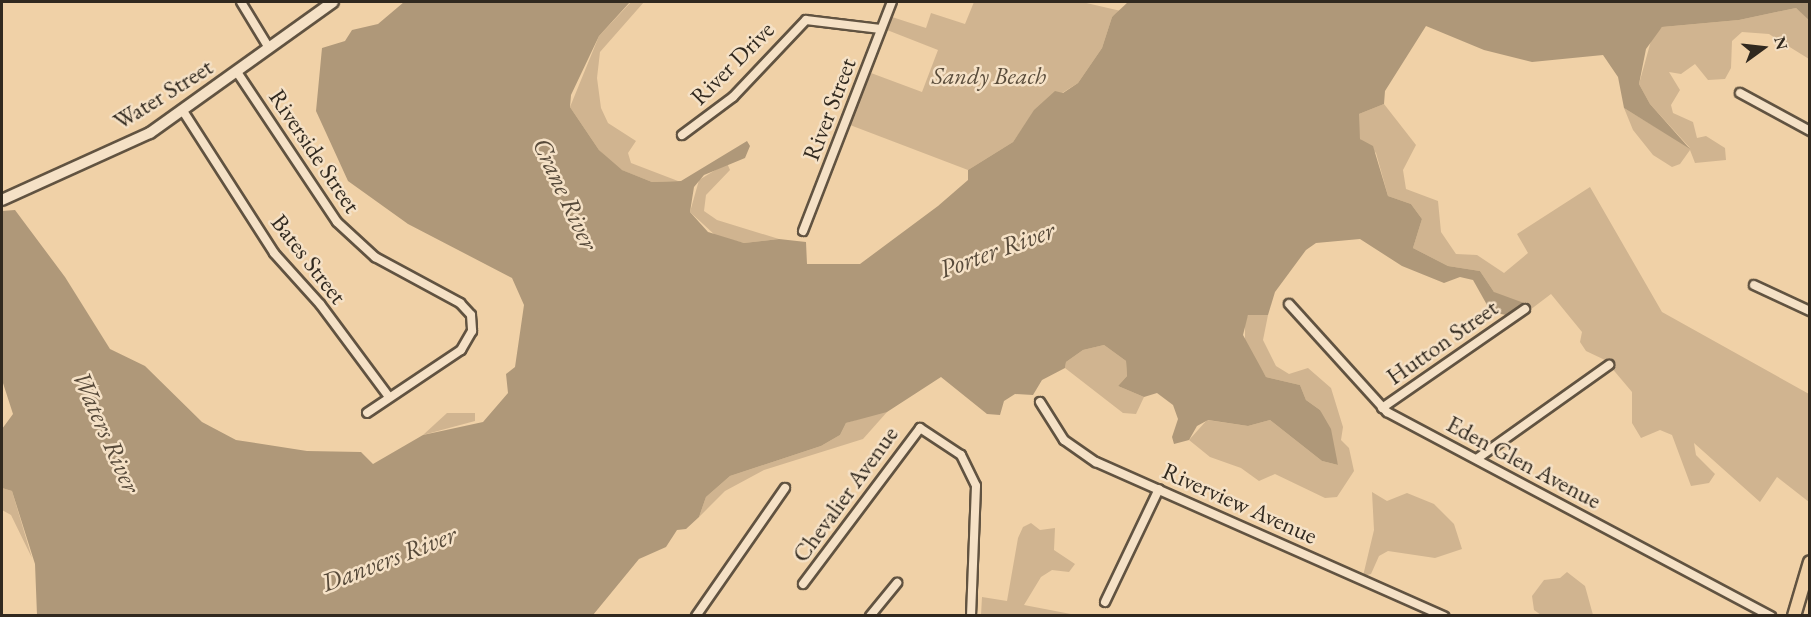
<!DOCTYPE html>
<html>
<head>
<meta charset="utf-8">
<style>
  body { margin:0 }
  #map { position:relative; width:1811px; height:617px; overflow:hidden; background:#f0d1a7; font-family:"EB Garamond",serif }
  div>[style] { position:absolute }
  .green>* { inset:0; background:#d0b490 }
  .water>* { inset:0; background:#af9879 }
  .roads { filter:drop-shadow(2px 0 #615341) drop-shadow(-2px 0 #615341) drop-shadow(0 2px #615341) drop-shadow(0 -2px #615341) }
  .street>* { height:8px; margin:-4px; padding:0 4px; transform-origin:4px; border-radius:4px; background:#f5e1c6 }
  .secondary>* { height:10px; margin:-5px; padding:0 5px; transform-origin:5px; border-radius:5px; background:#f5e1c6 }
  .primary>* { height:12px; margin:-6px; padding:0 6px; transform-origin:6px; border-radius:6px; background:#f0d1a7 }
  span { translate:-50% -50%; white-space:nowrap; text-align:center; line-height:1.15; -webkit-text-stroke:5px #f5e1c6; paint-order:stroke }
  .street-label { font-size:24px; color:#31291f }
  .park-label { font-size:24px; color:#594c3b; font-style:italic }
  .water-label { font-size:26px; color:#574a3a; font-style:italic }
  .frame { position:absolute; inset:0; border:3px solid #31291f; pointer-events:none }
  .north { position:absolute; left:1733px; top:18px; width:60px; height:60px; -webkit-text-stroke:4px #f5e1c6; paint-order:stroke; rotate:75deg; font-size:16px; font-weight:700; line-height:24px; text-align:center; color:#31291f }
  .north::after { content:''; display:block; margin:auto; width:21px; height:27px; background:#31291f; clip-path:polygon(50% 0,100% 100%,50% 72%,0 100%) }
</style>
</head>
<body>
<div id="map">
  <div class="green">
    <i style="clip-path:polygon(631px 2px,644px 2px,600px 52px,597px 78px,601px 108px,608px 123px,636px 141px,628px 153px,631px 163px,678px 181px,652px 182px,619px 169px,599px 150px,570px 107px,599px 36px)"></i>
    <i style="clip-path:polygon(974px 2px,1082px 2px,1121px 11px,1112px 17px,1102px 48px,1078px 83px,1035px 110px,1013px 142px,968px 170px,850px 125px,871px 73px,922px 92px,938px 50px,887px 30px,892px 17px,926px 28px,931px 13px,965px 24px)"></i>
    <i style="clip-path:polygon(1796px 8px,1809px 19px,1809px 59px,1769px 34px,1742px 32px,1732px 41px,1731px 68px,1725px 79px,1708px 80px,1695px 64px,1681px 74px,1669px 72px,1680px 90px,1671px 105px,1673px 113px,1693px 122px,1697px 138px,1706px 136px,1725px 148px,1726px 160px,1695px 163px,1690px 150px,1680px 164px,1672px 167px,1653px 155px,1633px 130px,1624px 108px,1690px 148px,1650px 104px,1639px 84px,1652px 37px,1662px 27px,1739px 20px)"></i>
    <i style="clip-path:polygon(1384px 104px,1416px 145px,1403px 170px,1406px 189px,1438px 201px,1441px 232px,1456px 254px,1477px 255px,1504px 273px,1528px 253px,1517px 234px,1590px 187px,1662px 312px,1809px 394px,1809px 502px,1777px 477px,1760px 502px,1694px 443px,1696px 455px,1715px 474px,1709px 483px,1691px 486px,1672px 435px,1660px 430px,1641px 438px,1632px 423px,1632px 392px,1605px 360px,1586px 351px,1580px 342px,1582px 332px,1551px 294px,1514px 322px,1480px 271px,1448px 266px,1413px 248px,1422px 219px,1411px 204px,1388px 196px,1376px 153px,1360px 139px,1356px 121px,1359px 114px)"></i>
    <i style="clip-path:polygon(727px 163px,730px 170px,706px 195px,704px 211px,717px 220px,779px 239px,744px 243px,716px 236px,690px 212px,699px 180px)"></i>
    <i style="clip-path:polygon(1251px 311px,1268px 315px,1263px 340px,1276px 366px,1289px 374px,1308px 368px,1331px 388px,1343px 427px,1341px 440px,1349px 448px,1354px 471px,1337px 497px,1325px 498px,1275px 474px,1259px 481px,1241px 468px,1210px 457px,1189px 440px,1207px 420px,1248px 426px,1270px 420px,1322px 461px,1338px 465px,1320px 410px,1306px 400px,1300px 385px,1266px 377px,1245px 343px,1245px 320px)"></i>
    <i style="clip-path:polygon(1104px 345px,1126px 361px,1127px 376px,1118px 386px,1144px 397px,1136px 414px,1123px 413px,1065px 368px,1066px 362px,1083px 350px)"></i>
    <i style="clip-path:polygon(881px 412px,887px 412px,863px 439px,764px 470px,725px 491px,699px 517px,706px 497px,730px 476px,821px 446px,840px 435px,846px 423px)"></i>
    <i style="clip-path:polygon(447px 413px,475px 413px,475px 421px,423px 435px)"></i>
    <i style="clip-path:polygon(2px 488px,12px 491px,32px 558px,11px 515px,2px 510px)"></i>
    <i style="clip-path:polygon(1372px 492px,1387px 501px,1407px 493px,1434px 504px,1454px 524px,1462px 549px,1435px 558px,1388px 551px,1379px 556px,1371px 574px,1363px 576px,1374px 530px)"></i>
    <i style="clip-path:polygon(1031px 523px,1040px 530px,1055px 528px,1054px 550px,1075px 564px,1069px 572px,1052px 570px,1041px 577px,1024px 605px,1076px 615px,981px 615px,982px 597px,1007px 601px,1018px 538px,1023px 527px)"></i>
    <i style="clip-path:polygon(1567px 572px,1585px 586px,1593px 615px,1541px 615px,1534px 610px,1532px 596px,1544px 580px,1560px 578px)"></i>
  </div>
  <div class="water">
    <i style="clip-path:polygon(404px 2px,630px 2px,599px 36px,571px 95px,570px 107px,599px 150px,622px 170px,652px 182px,681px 181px,747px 141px,750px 146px,745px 158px,704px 175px,694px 187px,690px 212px,708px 232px,744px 243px,779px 239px,806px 242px,807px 264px,860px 264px,938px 206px,968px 180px,968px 170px,1013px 142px,1034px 110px,1055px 91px,1063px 93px,1078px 83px,1102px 48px,1112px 17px,1128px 2px,1809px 2px,1810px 21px,1796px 8px,1739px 20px,1662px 27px,1646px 49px,1639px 84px,1650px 104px,1690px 149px,1624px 108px,1618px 77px,1603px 55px,1532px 62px,1484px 50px,1426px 26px,1385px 91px,1384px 104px,1359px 114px,1360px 139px,1373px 146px,1388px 196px,1411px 204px,1422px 219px,1413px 248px,1448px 266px,1480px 271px,1494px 292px,1524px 303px,1506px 315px,1491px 312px,1473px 280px,1460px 277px,1444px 283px,1402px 266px,1360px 239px,1316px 243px,1306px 250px,1275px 292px,1268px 315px,1248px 315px,1243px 335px,1266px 377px,1300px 385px,1306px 400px,1320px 410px,1331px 429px,1338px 465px,1322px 461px,1270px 420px,1248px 426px,1208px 420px,1197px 426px,1189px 440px,1174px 444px,1172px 437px,1178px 419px,1173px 405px,1157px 393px,1144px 397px,1118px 386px,1127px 376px,1126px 361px,1104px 345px,1083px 350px,1066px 362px,1065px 368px,1042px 380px,1033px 395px,1015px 394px,1004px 401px,1000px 415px,987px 414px,941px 377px,887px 412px,846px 423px,840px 435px,821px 446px,730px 476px,706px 497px,699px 517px,686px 529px,677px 530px,666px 547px,639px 559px,593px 615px,37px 615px,35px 564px,12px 491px,2px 488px,2px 429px,13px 414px,2px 380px,2px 211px,15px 210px,65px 277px,110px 349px,145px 366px,202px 422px,236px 440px,307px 451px,361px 452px,373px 464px,423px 435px,483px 422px,508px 393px,506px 374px,515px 367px,524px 305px,512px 278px,408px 224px,348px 181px,316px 111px,322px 48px,345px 41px,352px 30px,378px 24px)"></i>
  </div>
  <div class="roads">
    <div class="street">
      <i style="left:241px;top:2px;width:54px;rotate:58.7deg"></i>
      <i style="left:237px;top:72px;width:180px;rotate:56.3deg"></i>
      <i style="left:337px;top:222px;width:52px;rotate:42.6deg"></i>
      <i style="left:375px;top:257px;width:97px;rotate:28.4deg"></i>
      <i style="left:460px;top:303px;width:16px;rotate:47deg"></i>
      <i style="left:471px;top:315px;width:16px;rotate:86deg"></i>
      <i style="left:472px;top:331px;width:22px;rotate:120deg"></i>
      <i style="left:461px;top:350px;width:113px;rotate:146.2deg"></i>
      <i style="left:1740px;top:93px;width:80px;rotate:28.5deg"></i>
      <i style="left:183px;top:111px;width:169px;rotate:57.3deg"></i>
      <i style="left:274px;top:253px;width:69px;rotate:48deg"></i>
      <i style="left:320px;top:304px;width:116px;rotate:53.4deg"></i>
      <i style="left:682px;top:135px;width:64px;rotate:-36.7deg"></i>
      <i style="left:733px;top:97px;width:106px;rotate:-46.5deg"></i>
      <i style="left:806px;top:20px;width:75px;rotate:6.9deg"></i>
      <i style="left:803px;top:231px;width:246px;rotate:-68.8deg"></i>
      <i style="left:1754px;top:285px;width:62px;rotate:24.9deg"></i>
      <i style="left:1289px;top:304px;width:146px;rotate:47.8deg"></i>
      <i style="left:1387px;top:412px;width:435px;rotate:28deg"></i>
      <i style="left:1040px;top:402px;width:45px;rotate:57.7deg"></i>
      <i style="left:1064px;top:440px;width:39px;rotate:35deg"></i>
      <i style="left:1096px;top:462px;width:381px;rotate:23.9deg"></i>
      <i style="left:1382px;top:408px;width:174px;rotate:-34.7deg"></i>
      <i style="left:1478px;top:458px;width:161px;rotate:-35.4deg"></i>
      <i style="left:803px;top:584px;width:195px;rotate:-53.1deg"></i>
      <i style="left:920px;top:428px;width:49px;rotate:33.4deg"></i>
      <i style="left:961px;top:455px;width:34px;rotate:64deg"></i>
      <i style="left:976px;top:486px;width:130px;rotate:92.2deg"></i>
      <i style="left:1105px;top:602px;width:125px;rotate:-64.5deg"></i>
      <i style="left:696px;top:616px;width:156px;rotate:-55.2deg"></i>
      <i style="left:870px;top:616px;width:43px;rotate:-50.7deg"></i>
    </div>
    <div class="secondary">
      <i style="left:2px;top:200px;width:162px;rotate:-24.4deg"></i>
      <i style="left:150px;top:133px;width:225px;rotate:-35.6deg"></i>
    </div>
    <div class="primary">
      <i style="left:1794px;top:616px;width:56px;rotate:-73.5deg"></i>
    </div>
  </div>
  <div class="street-label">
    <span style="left:732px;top:63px;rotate:-45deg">River Drive</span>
    <span style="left:163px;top:94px;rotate:-32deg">Water Street</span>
    <span style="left:829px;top:109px;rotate:-69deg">River Street</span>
    <span style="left:315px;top:151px;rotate:56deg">Riverside Street</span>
    <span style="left:309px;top:259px;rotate:52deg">Bates Street</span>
    <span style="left:1442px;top:342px;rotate:-35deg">Hutton Street</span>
    <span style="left:1524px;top:462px;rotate:28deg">Eden Glen Avenue</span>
    <span style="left:845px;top:494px;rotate:-54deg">Chevalier Avenue</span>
    <span style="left:1240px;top:503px;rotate:24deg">Riverview Avenue</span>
  </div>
  <div class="park-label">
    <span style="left:989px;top:76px">Sandy Beach</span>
  </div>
  <div class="water-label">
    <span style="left:565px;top:194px;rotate:65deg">Crane River</span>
    <span style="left:997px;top:250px;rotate:-20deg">Porter River</span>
    <span style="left:106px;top:432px;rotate:66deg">Waters River</span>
    <span style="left:389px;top:559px;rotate:-21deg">Danvers River</span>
  </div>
  <div class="frame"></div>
  <div class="north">N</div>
</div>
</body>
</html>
